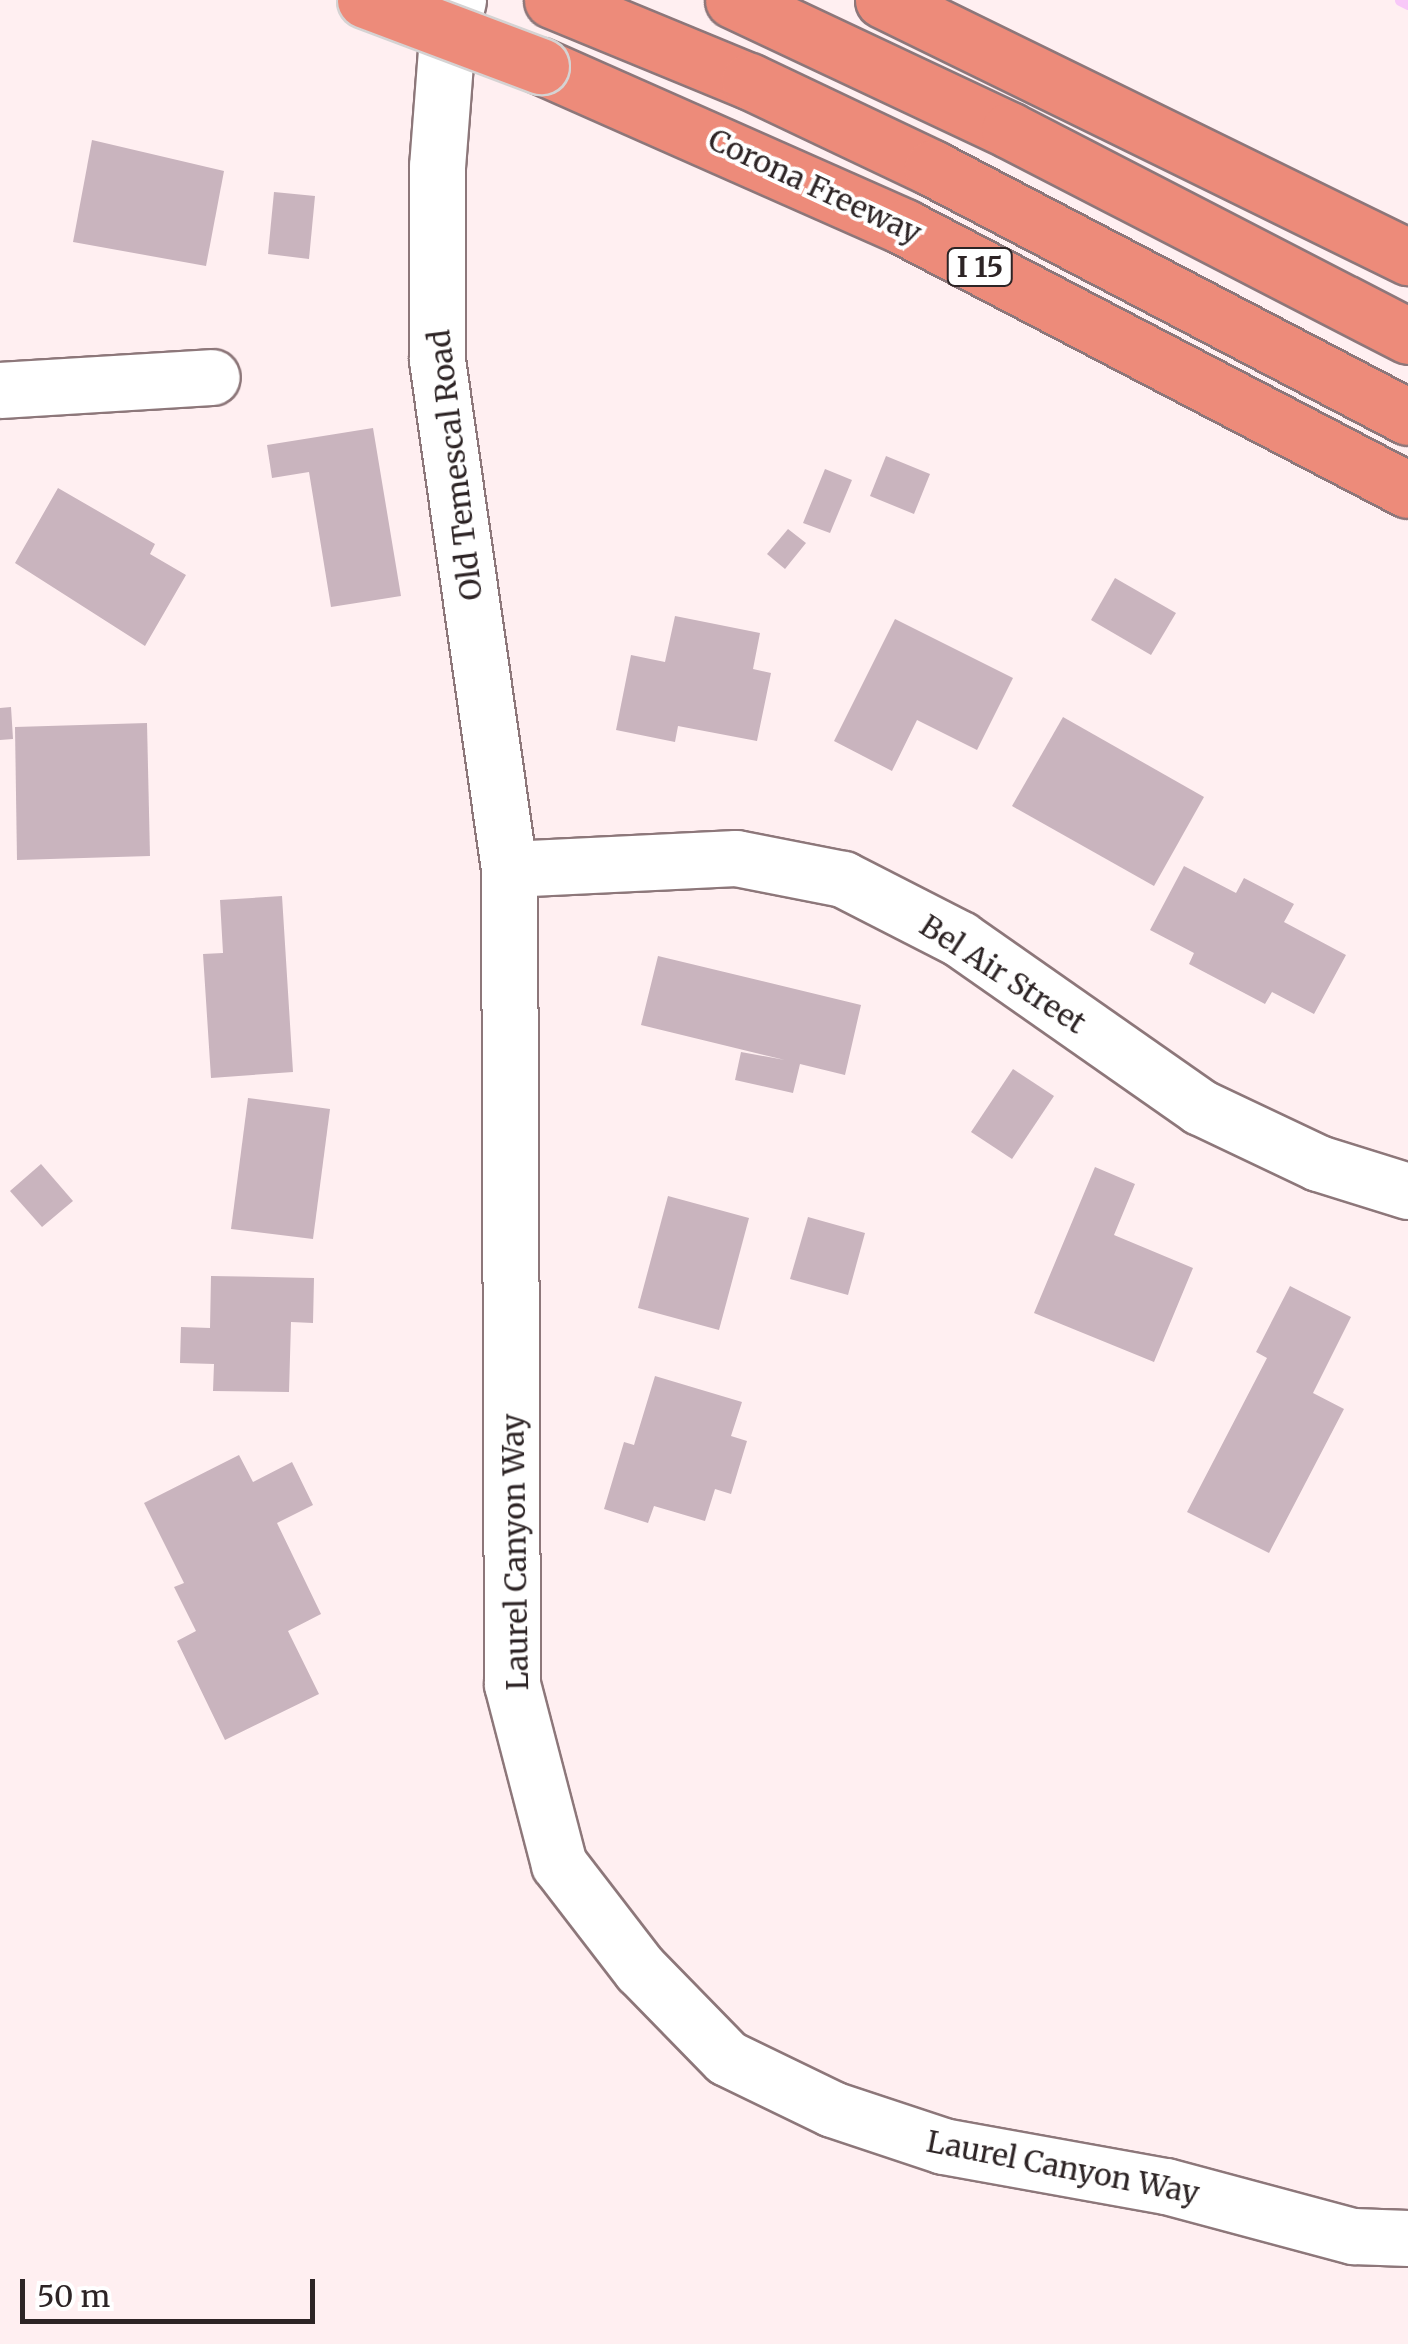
<!DOCTYPE html>
<html>
<head>
<meta charset="utf-8">
<style>
  body { margin:0 }
  #map { position:relative; width:1408px; height:2344px; overflow:hidden; background:#ffeff1; font-family:Merriweather,serif }
  div>[style] { position:absolute }
  .stream>* { height:11px; margin:-5.5px; padding:0 5.5px; transform-origin:5.5px; border-radius:5.5px; background:#f8c8f8 }
  .building>* { inset:0; background:#c9b4be }
  .roads { filter:drop-shadow(2px 0 #8d777a) drop-shadow(-2px 0 #8d777a) drop-shadow(0 2px #8d777a) drop-shadow(0 -2px #8d777a) }
  .minor>* { height:55px; margin:-27.5px; padding:0 27.5px; transform-origin:27.5px; border-radius:27.5px; background:#fff }
  .highway>* { height:55px; margin:-27.5px; padding:0 27.5px; transform-origin:27.5px; border-radius:27.5px; background:#ed8b7a }
  .bridges { filter:drop-shadow(2px 0 #d5d3d3) drop-shadow(-2px 0 #d5d3d3) drop-shadow(0 2px #d5d3d3) drop-shadow(0 -2px #d5d3d3) }
  .highway-bridge>* { height:55px; margin:-27.5px; padding:0 27.5px; transform-origin:27.5px; border-radius:27.5px; background:#ed8b7a }
  span { translate:-50% -50%; white-space:nowrap; text-align:center; line-height:1.15; -webkit-text-stroke:8px #fff; paint-order:stroke }
  .shield-label span { padding:2px 8px; background:#fff; border:2px solid; border-radius:8px; -webkit-text-stroke-width:0 }
  .shield-label { font-size:28px; color:#2d2425; font-weight:700 }
  .street-label { font-size:30px; color:#2d2425 }
  .scale { position:absolute; left:20px; top:2279px; width:295px; height:45px; box-sizing:border-box; border:5px solid #2d2425; border-top:0; padding-left:12px; font-size:30px; line-height:35px; white-space:nowrap; color:#2d2425; -webkit-text-stroke:8px #fff; paint-order:stroke }
</style>
</head>
<body>
<div id="map">
  <div class="stream">
    <i style="left:1400px;top:0;width:9px;rotate:27deg"></i>
  </div>
  <div class="building">
    <i style="clip-path:polygon(92px 140px,224px 171px,206px 266px,73px 242px)"></i>
    <i style="clip-path:polygon(274px 192px,315px 196px,309px 259px,268px 254px)"></i>
    <i style="clip-path:polygon(373px 428px,401px 596px,331px 607px,309px 472px,272px 478px,267px 445px)"></i>
    <i style="clip-path:polygon(886px 456px,930px 474px,914px 514px,870px 496px)"></i>
    <i style="clip-path:polygon(825px 469px,852px 480px,830px 533px,803px 523px)"></i>
    <i style="clip-path:polygon(58px 488px,155px 544px,150px 554px,186px 575px,145px 646px,15px 563px)"></i>
    <i style="clip-path:polygon(788px 529px,806px 543px,785px 569px,767px 554px)"></i>
    <i style="clip-path:polygon(1115px 578px,1176px 613px,1151px 655px,1091px 620px)"></i>
    <i style="clip-path:polygon(675px 616px,760px 633px,753px 669px,771px 673px,757px 741px,678px 726px,675px 742px,616px 730px,631px 655px,665px 662px)"></i>
    <i style="clip-path:polygon(895px 619px,1013px 678px,977px 750px,917px 720px,892px 771px,834px 741px)"></i>
    <i style="clip-path:polygon(11px 707px,13px 739px,0 740px,0 708px)"></i>
    <i style="clip-path:polygon(1063px 717px,1204px 797px,1154px 886px,1012px 806px)"></i>
    <i style="clip-path:polygon(147px 723px,150px 856px,17px 860px,15px 727px)"></i>
    <i style="clip-path:polygon(1184px 866px,1236px 893px,1244px 878px,1294px 904px,1284px 922px,1346px 955px,1314px 1014px,1272px 992px,1265px 1004px,1189px 964px,1194px 953px,1150px 930px)"></i>
    <i style="clip-path:polygon(282px 896px,293px 1072px,211px 1078px,203px 954px,223px 953px,220px 900px)"></i>
    <i style="clip-path:polygon(658px 956px,861px 1005px,845px 1075px,800px 1064px,793px 1093px,735px 1080px,741px 1052px,785px 1060px,641px 1025px)"></i>
    <i style="clip-path:polygon(1013px 1069px,1054px 1096px,1012px 1159px,971px 1132px)"></i>
    <i style="clip-path:polygon(248px 1098px,330px 1109px,313px 1239px,231px 1229px)"></i>
    <i style="clip-path:polygon(41px 1164px,73px 1201px,42px 1227px,10px 1191px)"></i>
    <i style="clip-path:polygon(1095px 1167px,1135px 1184px,1114px 1235px,1193px 1268px,1154px 1362px,1034px 1313px)"></i>
    <i style="clip-path:polygon(668px 1196px,749px 1218px,719px 1330px,638px 1308px)"></i>
    <i style="clip-path:polygon(808px 1217px,865px 1233px,848px 1295px,790px 1279px)"></i>
    <i style="clip-path:polygon(211px 1276px,314px 1278px,313px 1323px,291px 1322px,289px 1392px,213px 1391px,214px 1364px,180px 1363px,181px 1327px,210px 1328px)"></i>
    <i style="clip-path:polygon(1290px 1286px,1351px 1317px,1313px 1393px,1344px 1409px,1269px 1553px,1187px 1512px,1267px 1358px,1256px 1352px)"></i>
    <i style="clip-path:polygon(655px 1376px,742px 1402px,731px 1436px,747px 1441px,731px 1494px,715px 1489px,705px 1521px,654px 1506px,648px 1523px,604px 1509px,624px 1442px,634px 1445px)"></i>
    <i style="clip-path:polygon(239px 1455px,253px 1482px,292px 1462px,313px 1505px,277px 1523px,321px 1614px,288px 1631px,319px 1694px,225px 1740px,177px 1641px,196px 1631px,174px 1587px,184px 1583px,144px 1503px)"></i>
  </div>
  <div class="roads">
    <div class="minor">
      <i style="left:458px;top:0;width:51px;rotate:103.5deg"></i>
      <i style="left:446px;top:50px;width:116px;rotate:94.4deg"></i>
      <i style="left:437px;top:166px;width:194px;rotate:90deg"></i>
      <i style="left:437px;top:360px;width:514px;rotate:81.95deg"></i>
      <i style="left:509px;top:869px;width:815px;rotate:89.79deg"></i>
      <i style="left:512px;top:1684px;width:186px;rotate:75.4deg"></i>
      <i style="left:559px;top:1864px;width:133px;rotate:52.4deg"></i>
      <i style="left:640px;top:1969px;width:124px;rotate:45.7deg"></i>
      <i style="left:727px;top:2058px;width:117px;rotate:25.9deg"></i>
      <i style="left:832px;top:2109px;width:117px;rotate:18.4deg"></i>
      <i style="left:943px;top:2146px;width:227px;rotate:10.2deg"></i>
      <i style="left:1166px;top:2186px;width:194px;rotate:15deg"></i>
      <i style="left:1353px;top:2236px;width:55px;rotate:2.1deg"></i>
      <i style="left:0;top:390px;width:212px;rotate:-3.5deg"></i>
      <i style="left:509px;top:869px;width:227px;rotate:-2.8deg"></i>
      <i style="left:736px;top:858px;width:109px;rotate:11.1deg"></i>
      <i style="left:843px;top:879px;width:131px;rotate:27.1deg"></i>
      <i style="left:960px;top:939px;width:293px;rotate:35deg"></i>
      <i style="left:1200px;top:1107px;width:131px;rotate:25.4deg"></i>
      <i style="left:1318px;top:1163px;width:94px;rotate:17.3deg"></i>
    </div>
    <div class="highway">
      <i style="left:552px;top:0;width:213px;rotate:22.4deg"></i>
      <i style="left:749px;top:81px;width:203px;rotate:25.4deg"></i>
      <i style="left:932px;top:168px;width:537px;rotate:27.61deg"></i>
      <i style="left:733px;top:0;width:305px;rotate:25.2deg"></i>
      <i style="left:1009px;top:130px;width:449px;rotate:27.3deg"></i>
      <i style="left:883px;top:0;width:585px;rotate:26.08deg"></i>
      <i style="left:541px;top:66px;width:397px;rotate:23.9deg"></i>
      <i style="left:904px;top:227px;width:568px;rotate:27.56deg"></i>
    </div>
  </div>
  <div class="bridges">
    <div class="highway-bridge">
      <i style="left:365px;top:0;width:188px;rotate:20.6deg"></i>
    </div>
  </div>
  <div class="shield-label">
    <span style="left:980px;top:267px">I 15</span>
  </div>
  <div class="street-label">
    <span style="left:815px;top:186px;rotate:25deg">Corona Freeway</span>
    <span style="left:455px;top:465px;rotate:-97deg">Old Temescal Road</span>
    <span style="left:1003px;top:974px;rotate:33deg">Bel Air Street</span>
    <span style="left:515px;top:1552px;rotate:-91deg">Laurel Canyon Way</span>
    <span style="left:1063px;top:2167px;rotate:11deg">Laurel Canyon Way</span>
  </div>
  <div class="scale">50 m</div>
</div>
</body>
</html>
